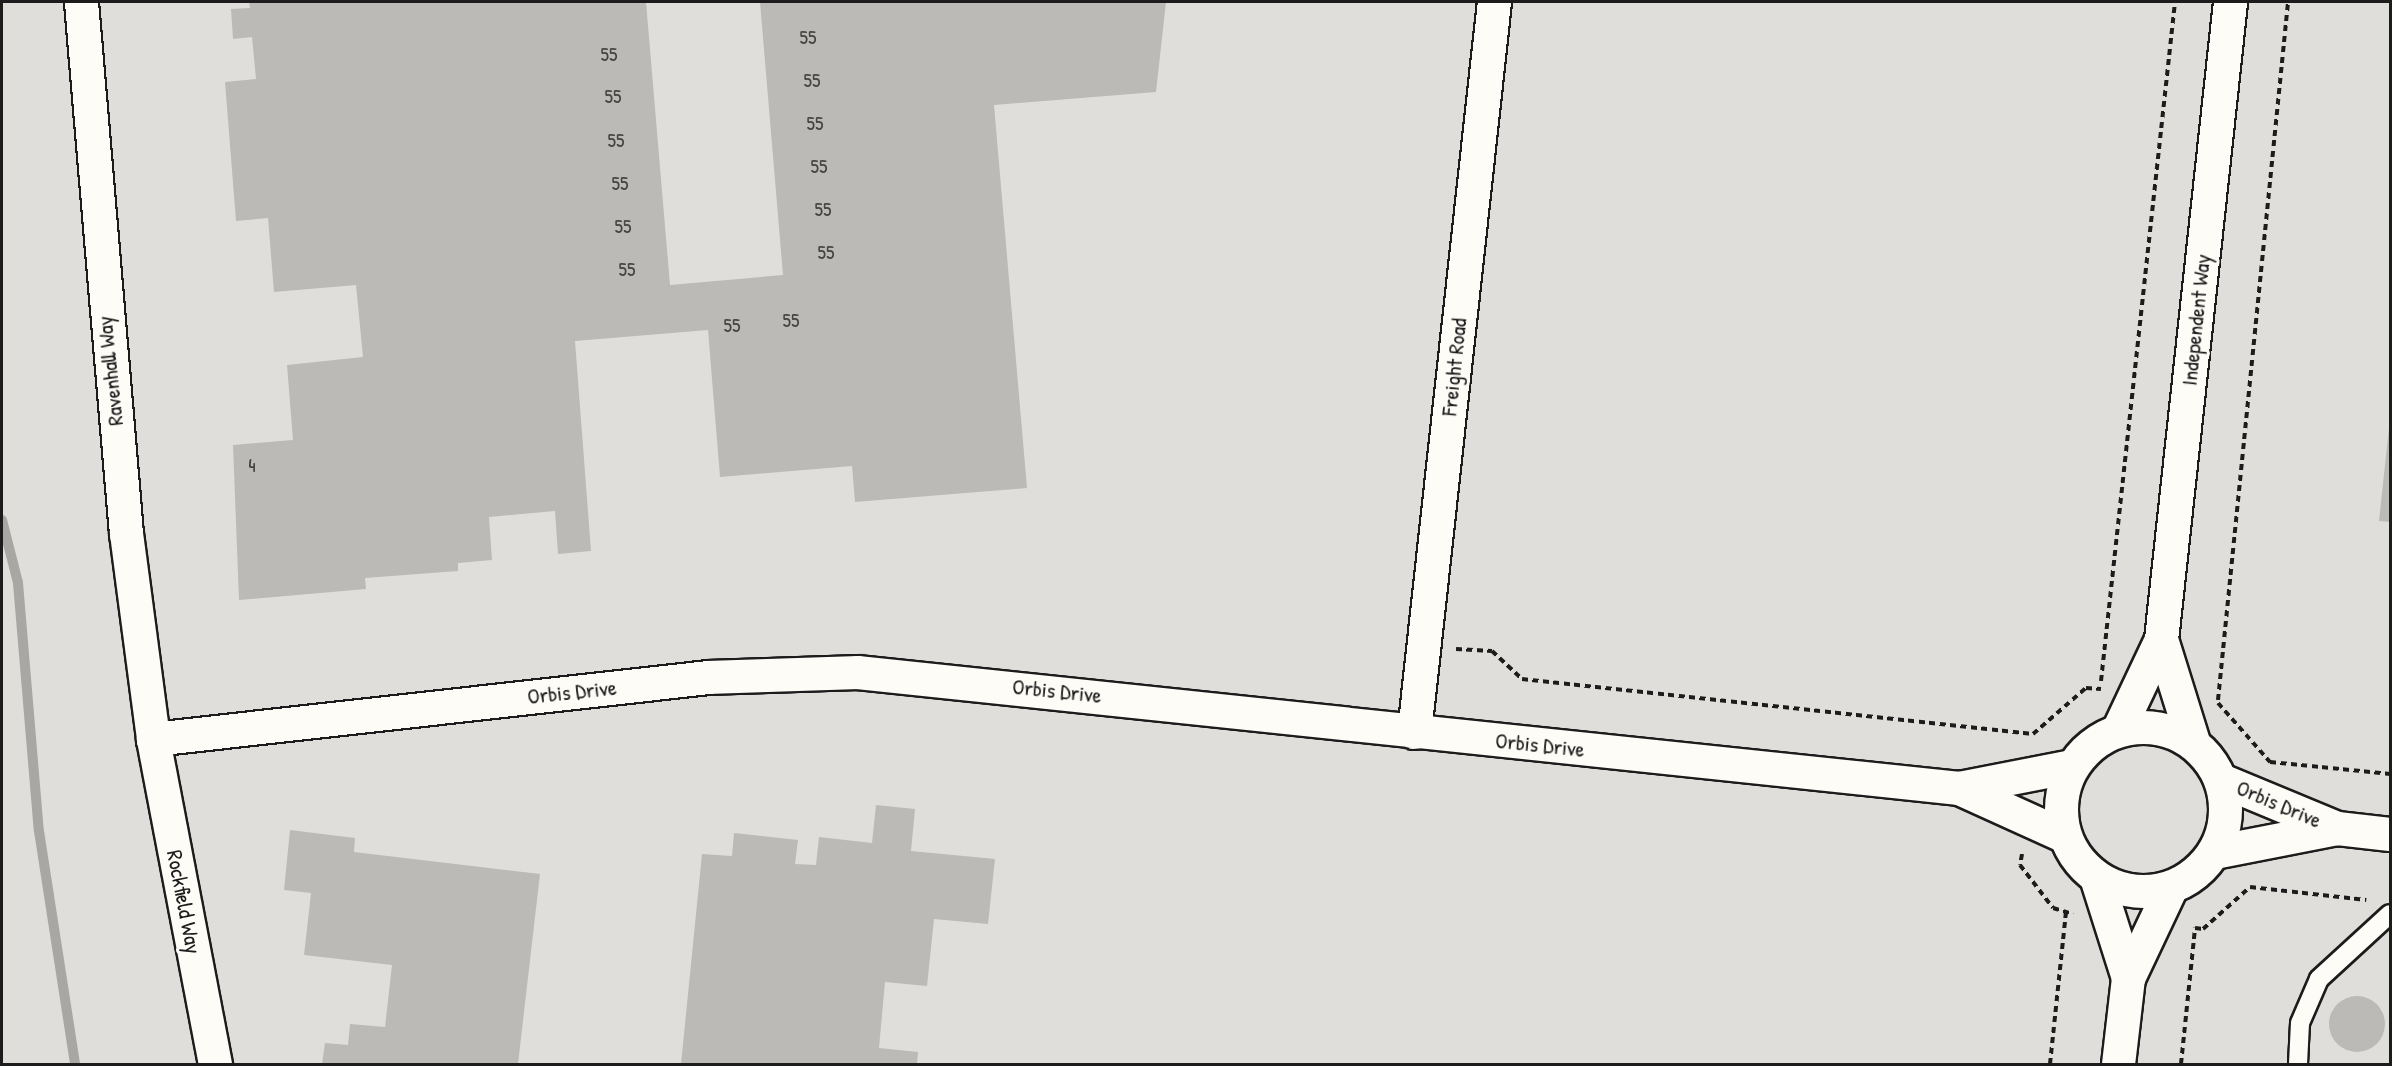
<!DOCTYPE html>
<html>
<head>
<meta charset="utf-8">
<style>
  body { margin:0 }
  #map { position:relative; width:2392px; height:1066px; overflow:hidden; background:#f0eeea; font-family:"Patrick Hand",sans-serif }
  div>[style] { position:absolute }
  .built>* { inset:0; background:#e0deda }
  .stream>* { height:10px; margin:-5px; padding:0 5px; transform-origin:5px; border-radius:5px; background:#a8a7a3 }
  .building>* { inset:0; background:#bbbab6 }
  .round { border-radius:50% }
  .path>* { height:4px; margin-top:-2px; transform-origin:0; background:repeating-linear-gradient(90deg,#1c1c1c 0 6px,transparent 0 10.5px) }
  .roads { filter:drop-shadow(2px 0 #1c1c1c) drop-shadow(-2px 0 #1c1c1c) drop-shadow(0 2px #1c1c1c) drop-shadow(0 -2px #1c1c1c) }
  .service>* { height:18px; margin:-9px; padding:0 9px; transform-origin:9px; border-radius:9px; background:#fdfcf7 }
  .minor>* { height:33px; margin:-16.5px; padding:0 16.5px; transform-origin:16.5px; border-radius:16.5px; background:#fdfcf7 }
  .minor>.ring { margin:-16.5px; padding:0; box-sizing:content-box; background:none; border:33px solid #fdfcf7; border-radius:50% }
  span { translate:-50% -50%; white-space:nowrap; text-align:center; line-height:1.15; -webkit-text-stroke:6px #fdfcf7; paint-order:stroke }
  .number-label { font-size:20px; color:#444442 }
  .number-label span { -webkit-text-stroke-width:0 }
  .street-label { font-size:22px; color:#1c1c1c }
  .frame { position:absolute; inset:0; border:3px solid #1c1c1c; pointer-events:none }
</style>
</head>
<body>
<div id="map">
  <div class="built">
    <i style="clip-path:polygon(2px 2px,2390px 2px,2390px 1064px,2px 1064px)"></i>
  </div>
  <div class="stream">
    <i style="left:2px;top:520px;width:65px;rotate:75.7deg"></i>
    <i style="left:18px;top:583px;width:249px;rotate:85.2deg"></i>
    <i style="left:39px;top:831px;width:236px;rotate:81.2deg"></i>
  </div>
  <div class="building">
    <i style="clip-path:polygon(249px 2px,646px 2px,670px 285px,783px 275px,760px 2px,1166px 2px,1156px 92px,994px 105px,1027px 488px,855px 502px,852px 466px,720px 477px,708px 330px,575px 341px,591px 551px,558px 554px,555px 511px,489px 517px,492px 560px,458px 563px,458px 571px,365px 578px,366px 589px,239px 600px,233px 445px,293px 440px,287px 365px,363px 357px,356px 285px,274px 292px,268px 218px,236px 221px,225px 82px,256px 79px,252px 37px,233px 39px,231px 9px,250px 8px)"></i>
    <i style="clip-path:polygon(2389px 428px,2390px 428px,2390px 522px,2379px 521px)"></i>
    <i style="clip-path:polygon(876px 805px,915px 809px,911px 851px,995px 859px,988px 924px,934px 919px,927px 986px,885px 982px,879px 1048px,918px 1052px,917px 1064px,681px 1064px,702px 854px,732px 856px,734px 833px,798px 840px,795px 864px,816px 865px,819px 837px,872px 843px)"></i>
    <i style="clip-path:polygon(290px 830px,355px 838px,354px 852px,540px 874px,518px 1064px,322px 1064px,325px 1043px,348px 1045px,350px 1024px,385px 1027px,392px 965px,304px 955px,311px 893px,284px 890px)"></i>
    <i class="round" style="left:2329px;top:996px;width:56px;height:56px"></i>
  </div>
  <div class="path">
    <i style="left:1456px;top:649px;width:36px;rotate:3deg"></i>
    <i style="left:1492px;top:651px;width:41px;rotate:43deg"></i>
    <i style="left:1522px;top:679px;width:514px;rotate:6.14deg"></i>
    <i style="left:2033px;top:734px;width:70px;rotate:-41deg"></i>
    <i style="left:2086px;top:688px;width:15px;rotate:4deg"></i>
    <i style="left:2101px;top:681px;width:683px;rotate:-83.78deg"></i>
    <i style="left:2218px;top:700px;width:702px;rotate:-84.27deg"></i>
    <i style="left:2218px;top:703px;width:79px;rotate:48.6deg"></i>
    <i style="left:2270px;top:762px;width:121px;rotate:5.7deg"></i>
    <i style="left:2022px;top:854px;width:11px;rotate:100deg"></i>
    <i style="left:2020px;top:865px;width:54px;rotate:52.5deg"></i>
    <i style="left:2053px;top:908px;width:21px;rotate:17deg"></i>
    <i style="left:2050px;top:1064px;width:152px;rotate:-84deg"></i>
    <i style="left:2181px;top:1064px;width:137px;rotate:-84.1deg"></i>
    <i style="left:2195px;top:928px;width:8px;rotate:7deg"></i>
    <i style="left:2203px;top:929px;width:63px;rotate:-41.8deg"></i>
    <i style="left:2250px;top:887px;width:117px;rotate:6.4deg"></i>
  </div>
  <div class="roads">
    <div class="service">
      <i style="left:2298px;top:1064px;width:41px;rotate:-87.2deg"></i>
      <i style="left:2300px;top:1023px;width:48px;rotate:-66.6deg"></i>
      <i style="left:2319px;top:979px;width:96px;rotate:-42.5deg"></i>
    </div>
    <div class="minor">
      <i style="left:81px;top:2px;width:533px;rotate:85.16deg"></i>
      <i style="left:126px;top:533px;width:208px;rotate:82.5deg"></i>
      <i style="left:153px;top:739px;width:331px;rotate:79.2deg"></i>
      <i style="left:2161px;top:639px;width:108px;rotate:72.7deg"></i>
      <i class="ring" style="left:2061px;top:727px;width:131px;height:131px"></i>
      <i style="left:2118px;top:730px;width:101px;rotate:-64.7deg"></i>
      <i style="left:2161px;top:639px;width:641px;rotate:-83.82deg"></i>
      <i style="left:1414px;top:732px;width:734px;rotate:-83.75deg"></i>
      <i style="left:153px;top:739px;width:558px;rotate:-6.37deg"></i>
      <i style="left:708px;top:677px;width:149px;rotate:-1.9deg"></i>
      <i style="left:857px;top:672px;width:1108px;rotate:6.01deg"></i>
      <i style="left:1959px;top:788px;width:115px;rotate:-11deg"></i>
      <i style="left:2221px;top:780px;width:126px;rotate:22.5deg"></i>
      <i style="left:1959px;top:788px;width:116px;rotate:24.4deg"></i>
      <i style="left:2214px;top:852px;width:125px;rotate:-11deg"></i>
      <i style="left:2337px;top:828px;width:53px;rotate:6.5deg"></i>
      <i style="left:2096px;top:877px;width:106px;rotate:72.4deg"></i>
      <i style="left:2118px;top:1064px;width:87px;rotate:-83.4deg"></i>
      <i style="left:2128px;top:978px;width:101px;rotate:-64.7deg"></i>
    </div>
  </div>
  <div class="number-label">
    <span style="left:808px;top:36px">55</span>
    <span style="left:609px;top:53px">55</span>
    <span style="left:812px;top:79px">55</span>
    <span style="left:613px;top:95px">55</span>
    <span style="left:815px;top:122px">55</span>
    <span style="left:616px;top:139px">55</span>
    <span style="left:819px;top:165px">55</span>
    <span style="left:620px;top:182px">55</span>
    <span style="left:823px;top:208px">55</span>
    <span style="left:623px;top:225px">55</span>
    <span style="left:826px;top:251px">55</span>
    <span style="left:627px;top:268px">55</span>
    <span style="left:791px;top:319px">55</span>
    <span style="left:732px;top:324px">55</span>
    <span style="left:252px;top:464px">4</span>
  </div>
  <div class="street-label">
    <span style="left:2196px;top:320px;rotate:-84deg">Independent Way</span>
    <span style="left:1454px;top:367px;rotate:-84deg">Freight Road</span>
    <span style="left:110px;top:371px;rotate:-96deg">Ravenhall Way</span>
    <span style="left:1057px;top:691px;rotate:6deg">Orbis Drive</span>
    <span style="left:572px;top:692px;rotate:-6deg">Orbis Drive</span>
    <span style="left:1540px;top:745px;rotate:6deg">Orbis Drive</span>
    <span style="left:2279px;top:804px;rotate:23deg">Orbis Drive</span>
    <span style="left:184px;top:902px;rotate:79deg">Rockfield Way</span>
  </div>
  <div class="frame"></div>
</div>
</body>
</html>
